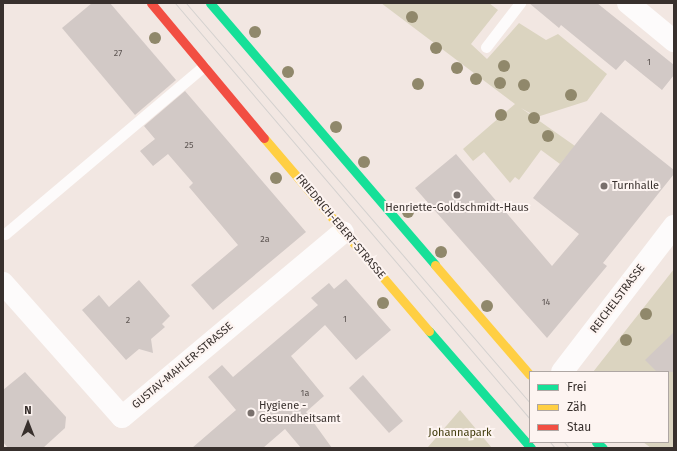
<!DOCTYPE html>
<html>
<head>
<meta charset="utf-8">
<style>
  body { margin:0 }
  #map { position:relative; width:677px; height:451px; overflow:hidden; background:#f2e7e2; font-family:"Fira Sans",sans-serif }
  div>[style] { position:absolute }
  .green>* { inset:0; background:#dbd4c0 }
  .building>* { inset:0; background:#d2c9c6 }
  .lane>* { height:11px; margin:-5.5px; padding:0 5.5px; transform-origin:5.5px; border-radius:5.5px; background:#fdfbfb }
  .street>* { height:22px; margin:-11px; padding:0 11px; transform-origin:11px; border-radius:11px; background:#fdfbfb }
  .fast>* { height:9px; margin:-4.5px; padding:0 4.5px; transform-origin:4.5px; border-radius:4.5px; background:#16e098 }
  .slow>* { height:9px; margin:-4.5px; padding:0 4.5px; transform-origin:4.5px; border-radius:4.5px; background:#ffcf43 }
  .jam>* { height:9px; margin:-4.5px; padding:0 4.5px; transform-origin:4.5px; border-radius:4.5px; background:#f24e42 }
  .tram>* { height:1px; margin:-0.5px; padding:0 0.5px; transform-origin:0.5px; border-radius:0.5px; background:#d4d1cf }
  .trees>* { width:12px; height:12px; margin:-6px; border-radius:50%; background:#90886b }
  .dots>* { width:11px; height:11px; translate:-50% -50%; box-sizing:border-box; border:2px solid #fdf4f1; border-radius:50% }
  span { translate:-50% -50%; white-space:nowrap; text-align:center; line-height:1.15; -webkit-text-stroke:4px #fdf4f1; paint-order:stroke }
  .number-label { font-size:9px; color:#5e5653 }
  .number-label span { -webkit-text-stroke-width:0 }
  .poi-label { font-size:11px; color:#38302d }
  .left { translate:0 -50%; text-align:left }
  .street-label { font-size:11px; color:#38302d }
  .park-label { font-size:11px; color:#3f3a0a }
  .frame { position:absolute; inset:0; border:4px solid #38302d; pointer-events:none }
  .legend { position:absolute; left:529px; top:371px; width:140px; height:72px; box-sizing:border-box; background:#fdf4f1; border:1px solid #aea6a3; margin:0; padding:5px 7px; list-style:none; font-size:12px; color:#38302d }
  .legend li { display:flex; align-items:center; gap:8px; height:20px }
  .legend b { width:20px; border:1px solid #aea6a3 }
  .north { position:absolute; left:8px; top:403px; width:40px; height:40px; -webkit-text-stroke:3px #fdf4f1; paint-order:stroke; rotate:0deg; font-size:11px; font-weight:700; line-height:16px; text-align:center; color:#38302d }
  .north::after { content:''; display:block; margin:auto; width:14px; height:18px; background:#38302d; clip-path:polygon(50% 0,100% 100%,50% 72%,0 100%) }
</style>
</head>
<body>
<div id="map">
  <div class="green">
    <i style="clip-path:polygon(381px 3px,489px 3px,498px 10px,471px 44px,487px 59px,519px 23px,546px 40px,558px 34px,607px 74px,587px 101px,537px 117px,521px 108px,575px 146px,560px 164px,541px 150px,519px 180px,515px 177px,510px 183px,484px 152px,473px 161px,463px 149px,515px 104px)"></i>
    <i style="clip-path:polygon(674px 269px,674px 448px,651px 448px,643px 442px,668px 442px,668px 372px,593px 372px)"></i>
    <i style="clip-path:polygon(460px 410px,492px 448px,427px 448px,428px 447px)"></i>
  </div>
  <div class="building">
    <i style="clip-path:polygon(92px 3px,110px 3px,176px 80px,135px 115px,62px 28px)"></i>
    <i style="clip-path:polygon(529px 3px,597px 3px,674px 65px,674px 75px,662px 90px,625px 60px,616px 70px,561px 25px,559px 28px)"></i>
    <i style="clip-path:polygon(185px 91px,306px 232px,213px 310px,191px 285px,238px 245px,189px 187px,193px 183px,168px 154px,153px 166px,140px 151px,155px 139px,144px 126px)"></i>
    <i style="clip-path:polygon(601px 112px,674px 170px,674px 174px,603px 263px,607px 266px,547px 338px,415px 188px,456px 154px,552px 266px,579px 234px,533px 198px)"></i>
    <i style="clip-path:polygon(346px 279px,391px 330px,356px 360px,325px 325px,291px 356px,324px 396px,306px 412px,332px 448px,301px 448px,285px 429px,263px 448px,192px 448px,236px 410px,208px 377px,222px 365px,233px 377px,318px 305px,311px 298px,329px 283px,334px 289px)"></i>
    <i style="clip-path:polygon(139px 280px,170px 316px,162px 324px,165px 327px,151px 339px,153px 353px,139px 349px,126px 360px,82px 310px,99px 295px,109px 307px)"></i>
    <i style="clip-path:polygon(674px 332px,674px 372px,657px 372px,645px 360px)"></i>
    <i style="clip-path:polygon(25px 372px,66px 417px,65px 428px,43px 448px,8px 448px,3px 442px,3px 390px)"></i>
    <i style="clip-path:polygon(363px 375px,403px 421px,389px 433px,349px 388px)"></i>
  </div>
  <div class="lane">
    <i style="left:486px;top:47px;width:56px;rotate:-52.3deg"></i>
    <i style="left:5px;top:234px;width:260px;rotate:-40.2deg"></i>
  </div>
  <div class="street">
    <i style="left:628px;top:3px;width:60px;rotate:39.6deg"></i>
    <i style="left:3px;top:283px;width:179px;rotate:48.4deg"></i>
    <i style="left:122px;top:417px;width:288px;rotate:-39.9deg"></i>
    <i style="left:562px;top:372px;width:184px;rotate:-52.5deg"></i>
  </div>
  <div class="fast">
    <i style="left:210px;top:3px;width:345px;rotate:49.3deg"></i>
    <i style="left:429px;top:331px;width:155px;rotate:48.9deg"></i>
    <i style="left:596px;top:442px;width:9px;rotate:41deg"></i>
  </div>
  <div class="slow">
    <i style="left:264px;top:138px;width:254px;rotate:49.5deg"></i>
    <i style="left:435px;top:265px;width:145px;rotate:49.2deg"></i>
  </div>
  <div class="jam">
    <i style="left:151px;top:3px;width:176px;rotate:50.1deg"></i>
  </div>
  <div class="tram">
    <i style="left:175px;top:3px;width:547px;rotate:49.52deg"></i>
    <i style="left:186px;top:3px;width:528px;rotate:49.3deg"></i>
    <i style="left:550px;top:442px;width:8px;rotate:50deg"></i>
    <i style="left:564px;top:442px;width:8px;rotate:50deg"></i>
  </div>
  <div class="trees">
    <i style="left:412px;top:17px"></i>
    <i style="left:255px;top:32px"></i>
    <i style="left:155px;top:38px"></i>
    <i style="left:436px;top:48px"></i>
    <i style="left:504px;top:66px"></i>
    <i style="left:457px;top:68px"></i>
    <i style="left:288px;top:72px"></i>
    <i style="left:476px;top:79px"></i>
    <i style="left:500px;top:83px"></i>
    <i style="left:418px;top:84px"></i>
    <i style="left:524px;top:85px"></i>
    <i style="left:571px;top:95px"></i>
    <i style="left:501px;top:115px"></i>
    <i style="left:534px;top:118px"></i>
    <i style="left:336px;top:127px"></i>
    <i style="left:548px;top:136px"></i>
    <i style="left:364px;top:162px"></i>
    <i style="left:276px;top:178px"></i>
    <i style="left:408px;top:212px"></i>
    <i style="left:441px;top:252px"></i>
    <i style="left:383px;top:303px"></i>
    <i style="left:487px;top:306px"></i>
    <i style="left:646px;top:314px"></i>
    <i style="left:626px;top:340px"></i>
  </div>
  <div class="dots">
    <i style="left:604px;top:186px;background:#79706c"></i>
    <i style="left:457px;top:195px;background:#79706c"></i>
    <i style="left:251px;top:413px;background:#79706c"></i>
  </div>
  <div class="number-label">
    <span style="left:118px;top:53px">27</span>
    <span style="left:649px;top:62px">1</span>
    <span style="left:189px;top:145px">25</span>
    <span style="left:265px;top:239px">2a</span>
    <span style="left:546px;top:302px">14</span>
    <span style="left:345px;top:319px">1</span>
    <span style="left:128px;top:320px">2</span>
    <span style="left:305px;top:393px">1a</span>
  </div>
  <div class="poi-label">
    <span class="left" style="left:612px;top:186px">Turnhalle</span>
    <span style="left:457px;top:208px">Henriette-Goldschmidt-Haus</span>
    <span class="left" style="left:259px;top:413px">Hygiene -<br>Gesundheitsamt</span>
  </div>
  <div class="street-label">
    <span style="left:340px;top:227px;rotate:50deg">FRIEDRICH-EBERT-STRASSE</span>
    <span style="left:618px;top:299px;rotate:-53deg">REICHELSTRASSE</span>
    <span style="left:183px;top:366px;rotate:-40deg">GUSTAV-MAHLER-STRASSE</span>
  </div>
  <div class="park-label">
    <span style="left:460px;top:433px">Johannapark</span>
  </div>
  <div class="frame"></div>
  <ul class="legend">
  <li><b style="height:5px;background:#16e098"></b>Frei</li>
  <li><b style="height:5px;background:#ffcf43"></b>Zäh</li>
  <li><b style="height:5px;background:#f24e42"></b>Stau</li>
  </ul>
  <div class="north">N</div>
</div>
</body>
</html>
